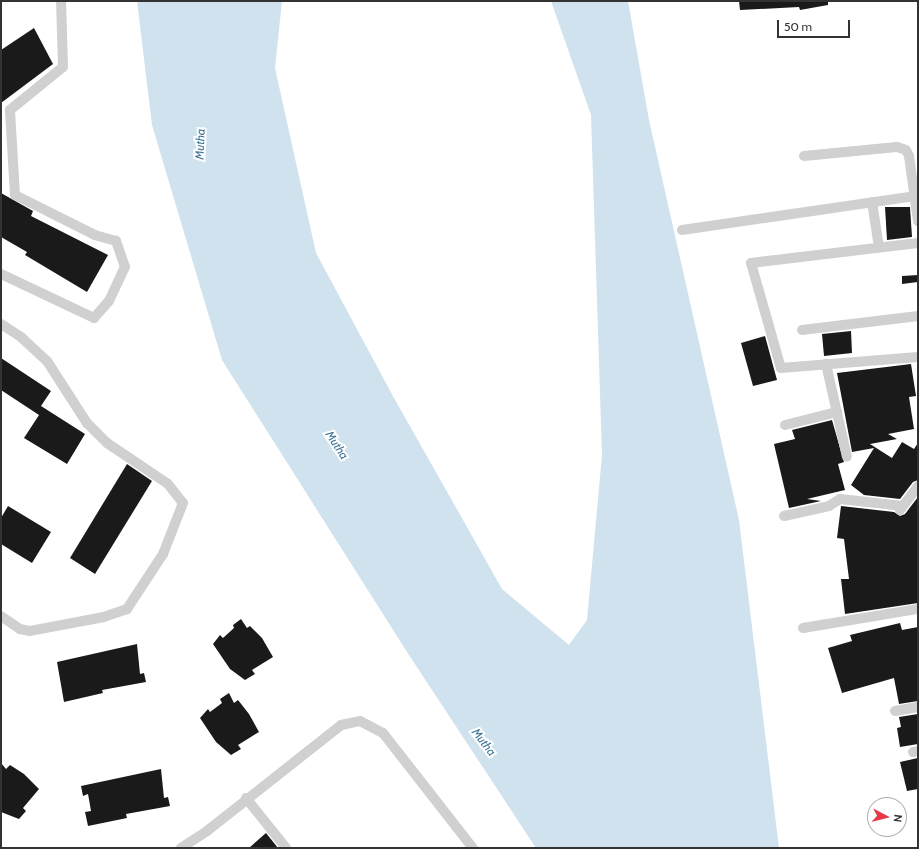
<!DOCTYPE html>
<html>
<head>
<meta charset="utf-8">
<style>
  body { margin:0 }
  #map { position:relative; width:919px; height:849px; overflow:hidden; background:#fff; font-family:Cabin,sans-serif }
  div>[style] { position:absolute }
  .water>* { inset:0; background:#cfe2ee }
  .building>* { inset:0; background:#1a1a1a }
  .minor>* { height:10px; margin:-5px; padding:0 5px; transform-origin:5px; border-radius:5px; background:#d0d0d0 }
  span { translate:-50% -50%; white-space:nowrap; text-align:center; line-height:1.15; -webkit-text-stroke:4px #fff; paint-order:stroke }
  .water-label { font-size:12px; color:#3f7597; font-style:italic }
  .frame { position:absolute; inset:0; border:2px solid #333; pointer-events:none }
  .north { position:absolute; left:867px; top:797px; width:40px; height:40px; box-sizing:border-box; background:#fff; border:1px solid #adadad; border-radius:50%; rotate:97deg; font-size:11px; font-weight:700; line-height:16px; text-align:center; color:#333 }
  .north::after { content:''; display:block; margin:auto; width:14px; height:18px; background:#e63946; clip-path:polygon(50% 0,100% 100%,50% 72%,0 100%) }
  .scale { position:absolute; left:777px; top:20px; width:73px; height:18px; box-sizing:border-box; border:2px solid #333; border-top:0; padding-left:5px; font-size:12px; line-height:14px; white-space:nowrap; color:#333; -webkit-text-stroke:3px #fff; paint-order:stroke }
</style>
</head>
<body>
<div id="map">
  <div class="water">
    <i style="clip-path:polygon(137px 1px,282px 1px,275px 68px,316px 253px,394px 398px,502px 589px,569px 645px,587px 620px,602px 455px,591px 115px,551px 1px,628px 1px,649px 120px,739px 520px,779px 848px,536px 848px,407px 652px,222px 360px,152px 125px)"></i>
  </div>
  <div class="building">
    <i style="clip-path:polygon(739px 1px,828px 1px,828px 5px,800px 10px,799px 7px,740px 10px)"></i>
    <i style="clip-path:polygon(34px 28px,53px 64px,1px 103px,1px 50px)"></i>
    <i style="clip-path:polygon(1px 193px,33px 211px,31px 216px,108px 255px,87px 292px,25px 255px,27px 252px,1px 237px)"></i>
    <i style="clip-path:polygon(885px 207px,910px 207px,912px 237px,887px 240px)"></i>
    <i style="clip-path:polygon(918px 275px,918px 282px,902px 284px,902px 276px)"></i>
    <i style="clip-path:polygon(851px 331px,852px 353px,824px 356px,822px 334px)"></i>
    <i style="clip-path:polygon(765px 336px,777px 380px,753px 386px,741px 343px)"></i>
    <i style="clip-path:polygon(1px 358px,51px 391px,41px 406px,85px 434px,67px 464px,24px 438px,39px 415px,1px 390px)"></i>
    <i style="clip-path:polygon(911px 364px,916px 396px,909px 397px,914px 429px,888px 434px,897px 439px,870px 444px,892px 458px,902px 442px,914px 449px,918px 443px,918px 480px,913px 482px,900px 499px,864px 495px,851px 485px,874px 448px,852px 452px,837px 373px)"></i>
    <i style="clip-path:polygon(832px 420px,844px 462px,838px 464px,845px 490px,807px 499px,821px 501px,789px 508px,774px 444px,795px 439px,792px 430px)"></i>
    <i style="clip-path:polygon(127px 464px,152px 481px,95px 574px,70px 558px)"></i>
    <i style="clip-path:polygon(918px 497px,918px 603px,845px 614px,841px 579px,849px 579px,844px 539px,837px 538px,841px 506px,894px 512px,900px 516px,905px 514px)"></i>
    <i style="clip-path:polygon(8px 506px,51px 532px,32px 563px,1px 544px,1px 518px)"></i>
    <i style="clip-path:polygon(241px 619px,247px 628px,250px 626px,262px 638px,273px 657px,252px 670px,255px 674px,245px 680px,230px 669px,213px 644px,220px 635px,223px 638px,234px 628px,233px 625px)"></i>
    <i style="clip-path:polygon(900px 623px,902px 630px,918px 627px,918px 701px,899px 704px,894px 678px,842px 693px,828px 648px,852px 641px,850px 635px)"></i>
    <i style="clip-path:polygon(137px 644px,140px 674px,144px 673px,146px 682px,102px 690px,103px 693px,64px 702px,57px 662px)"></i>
    <i style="clip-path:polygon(229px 693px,234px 703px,238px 700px,249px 714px,259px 732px,238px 745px,241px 749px,231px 755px,216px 742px,200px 718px,208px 709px,210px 712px,222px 703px,220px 699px)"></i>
    <i style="clip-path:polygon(918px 714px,918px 744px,900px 747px,897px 728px,901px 727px,899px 717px)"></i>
    <i style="clip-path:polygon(918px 758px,918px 789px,907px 791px,900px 762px)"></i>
    <i style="clip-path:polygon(1px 763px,6px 769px,10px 765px,24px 774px,39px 789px,23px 808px,26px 811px,19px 819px,1px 812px)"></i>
    <i style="clip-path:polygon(161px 769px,164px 798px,168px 797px,170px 806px,126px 814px,127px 818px,88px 826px,85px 812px,91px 811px,88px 794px,83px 796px,81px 786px)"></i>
    <i style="clip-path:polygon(266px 833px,278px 848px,249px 848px)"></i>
  </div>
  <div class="minor">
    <i style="left:804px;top:156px;width:93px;rotate:-5.5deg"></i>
    <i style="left:897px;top:147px;width:9px;rotate:18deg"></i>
    <i style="left:906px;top:150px;width:7px;rotate:63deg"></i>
    <i style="left:909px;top:156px;width:66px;rotate:82.1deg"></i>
    <i style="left:872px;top:202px;width:46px;rotate:81.2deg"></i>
    <i style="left:682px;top:230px;width:235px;rotate:-8.3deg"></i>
    <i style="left:918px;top:243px;width:168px;rotate:173.2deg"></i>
    <i style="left:751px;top:263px;width:109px;rotate:74.1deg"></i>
    <i style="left:781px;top:368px;width:137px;rotate:-4.6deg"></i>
    <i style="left:1px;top:274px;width:103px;rotate:25.3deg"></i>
    <i style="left:94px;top:318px;width:23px;rotate:-49deg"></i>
    <i style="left:109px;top:301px;width:38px;rotate:-65deg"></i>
    <i style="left:125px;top:267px;width:28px;rotate:-109deg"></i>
    <i style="left:116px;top:241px;width:22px;rotate:-164deg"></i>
    <i style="left:95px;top:235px;width:89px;rotate:-153.4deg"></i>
    <i style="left:15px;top:195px;width:85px;rotate:-93.4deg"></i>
    <i style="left:10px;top:110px;width:68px;rotate:-39.1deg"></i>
    <i style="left:63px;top:67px;width:66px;rotate:-91.7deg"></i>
    <i style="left:1px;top:324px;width:24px;rotate:33deg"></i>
    <i style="left:21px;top:337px;width:35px;rotate:43deg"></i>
    <i style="left:47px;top:361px;width:74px;rotate:57.2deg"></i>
    <i style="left:87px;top:423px;width:28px;rotate:45deg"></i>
    <i style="left:107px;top:443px;width:73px;rotate:33.9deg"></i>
    <i style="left:168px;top:484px;width:24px;rotate:52deg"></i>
    <i style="left:183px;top:503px;width:55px;rotate:111.4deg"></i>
    <i style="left:163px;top:554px;width:66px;rotate:123.2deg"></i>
    <i style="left:127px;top:609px;width:24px;rotate:161deg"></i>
    <i style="left:104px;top:617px;width:75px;rotate:169.3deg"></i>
    <i style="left:30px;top:631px;width:10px;rotate:-169deg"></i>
    <i style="left:20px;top:629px;width:23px;rotate:-146deg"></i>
    <i style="left:802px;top:330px;width:117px;rotate:-6.9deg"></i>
    <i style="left:826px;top:364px;width:95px;rotate:77.3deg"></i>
    <i style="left:785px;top:425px;width:54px;rotate:-14deg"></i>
    <i style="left:900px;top:510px;width:30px;rotate:-53deg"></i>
    <i style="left:784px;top:516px;width:46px;rotate:-12.5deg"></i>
    <i style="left:829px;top:506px;width:13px;rotate:-32deg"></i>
    <i style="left:840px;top:499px;width:63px;rotate:6.3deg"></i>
    <i style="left:803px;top:628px;width:117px;rotate:-9.4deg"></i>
    <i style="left:895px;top:711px;width:23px;rotate:-10deg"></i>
    <i style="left:913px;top:752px;width:5px;rotate:-11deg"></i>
    <i style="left:246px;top:798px;width:64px;rotate:51.3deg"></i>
    <i style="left:181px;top:848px;width:31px;rotate:-33deg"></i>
    <i style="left:207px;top:831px;width:171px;rotate:-38.3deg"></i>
    <i style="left:341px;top:725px;width:19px;rotate:-12deg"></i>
    <i style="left:360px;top:721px;width:26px;rotate:28deg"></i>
    <i style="left:383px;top:733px;width:146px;rotate:52deg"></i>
  </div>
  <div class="water-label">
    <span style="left:200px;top:144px;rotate:-88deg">Mutha</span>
    <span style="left:337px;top:445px;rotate:57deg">Mutha</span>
    <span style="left:484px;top:742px;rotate:52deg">Mutha</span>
  </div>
  <div class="frame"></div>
  <div class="north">N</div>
  <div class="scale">50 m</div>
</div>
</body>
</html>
